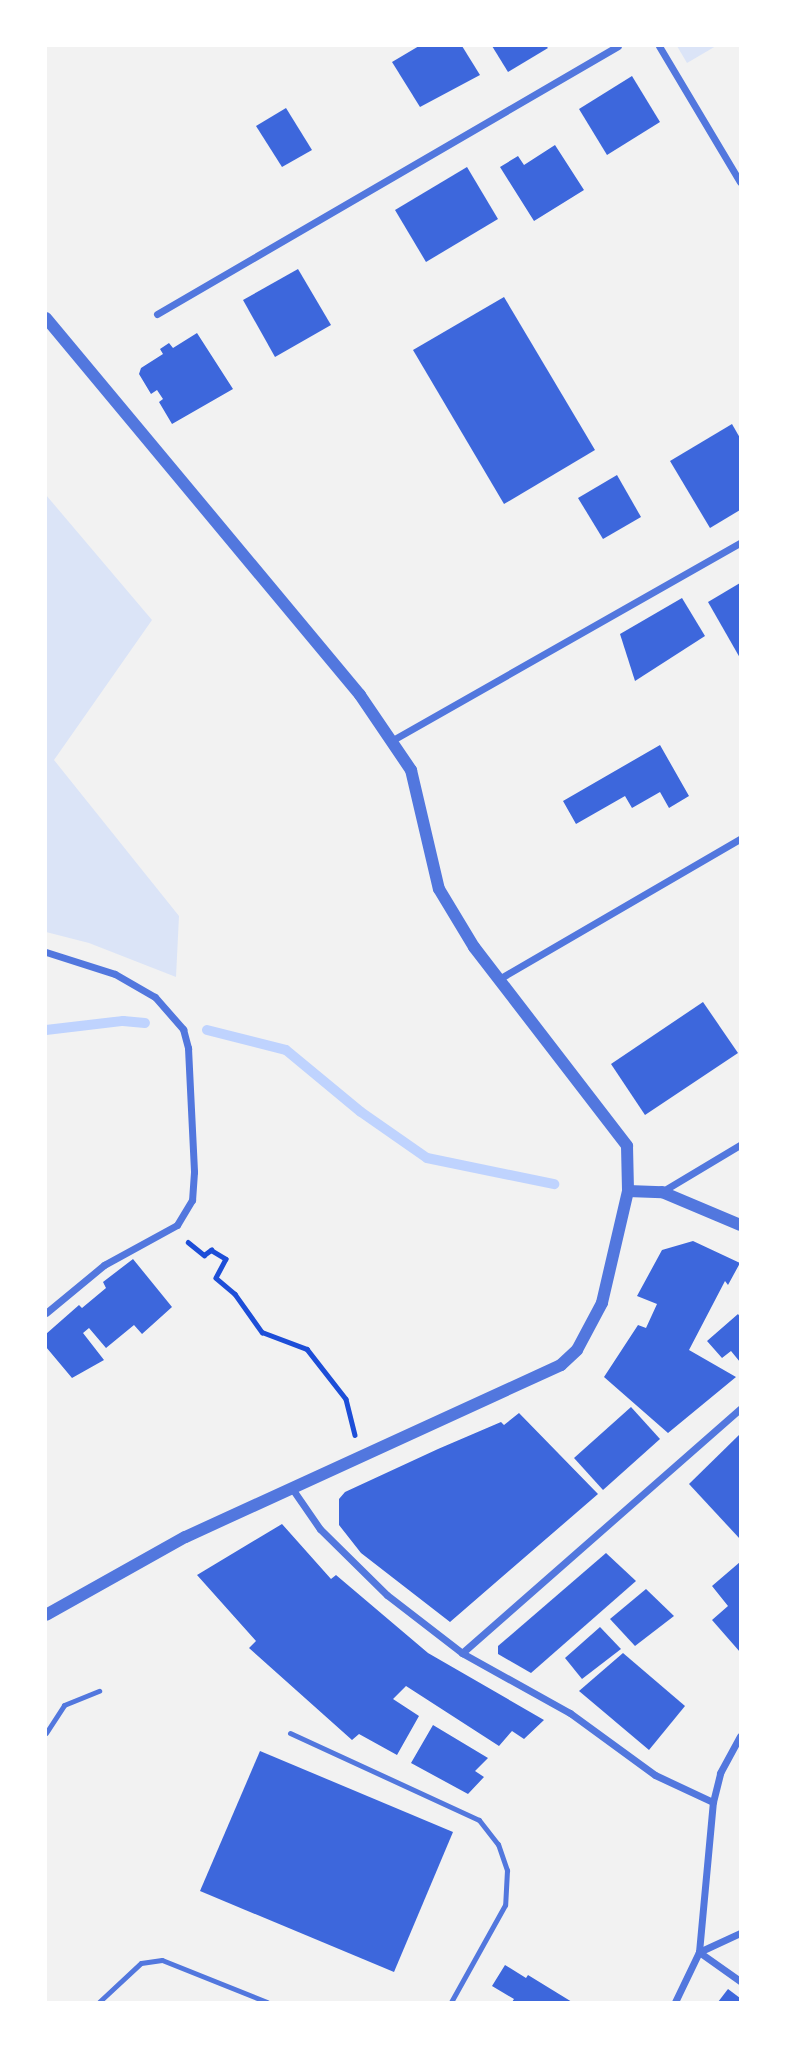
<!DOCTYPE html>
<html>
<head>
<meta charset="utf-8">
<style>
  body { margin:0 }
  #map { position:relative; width:786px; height:2048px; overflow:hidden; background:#f2f2f2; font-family:Lato,sans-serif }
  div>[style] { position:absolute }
  .green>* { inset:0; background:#dbe4f7 }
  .stream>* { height:10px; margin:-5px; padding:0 5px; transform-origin:5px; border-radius:5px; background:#bfd3fe }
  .building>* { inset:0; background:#3d67dc }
  .path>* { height:4.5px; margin:-2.25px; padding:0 2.25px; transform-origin:2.25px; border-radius:2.25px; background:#1d4ed8 }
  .service>* { height:5px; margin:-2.5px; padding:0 2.5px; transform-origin:2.5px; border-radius:2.5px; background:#5277de }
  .minor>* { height:7px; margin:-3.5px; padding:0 3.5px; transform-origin:3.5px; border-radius:3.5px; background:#5277de }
  .tertiary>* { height:12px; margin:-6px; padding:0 6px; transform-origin:6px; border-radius:6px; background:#5277de }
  span { translate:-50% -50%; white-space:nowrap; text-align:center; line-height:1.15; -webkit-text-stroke:7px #fff; paint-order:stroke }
  .frame { position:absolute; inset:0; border:47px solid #fff; pointer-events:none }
</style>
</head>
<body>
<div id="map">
  <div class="green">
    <i style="clip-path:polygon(677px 46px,716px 46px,687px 63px)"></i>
    <i style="clip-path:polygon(46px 495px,152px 620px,54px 760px,179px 916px,176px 977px,89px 943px,46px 932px)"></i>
  </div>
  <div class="stream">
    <i style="left:46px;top:1030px;width:78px;rotate:-6.7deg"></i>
    <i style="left:123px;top:1021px;width:22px;rotate:5deg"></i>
    <i style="left:207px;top:1030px;width:81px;rotate:14.2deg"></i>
    <i style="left:286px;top:1050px;width:97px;rotate:39.6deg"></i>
    <i style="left:361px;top:1112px;width:80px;rotate:34.9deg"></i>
    <i style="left:427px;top:1158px;width:130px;rotate:11.6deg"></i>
  </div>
  <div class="building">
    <i style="clip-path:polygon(419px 46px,462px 46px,480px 75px,420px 107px,392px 62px)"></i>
    <i style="clip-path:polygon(492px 46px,546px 46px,548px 48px,508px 72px)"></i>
    <i style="clip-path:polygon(632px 76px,660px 122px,607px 155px,579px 109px)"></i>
    <i style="clip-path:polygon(286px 108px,312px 150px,282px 167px,256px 126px)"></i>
    <i style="clip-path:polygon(555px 145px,584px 190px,534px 221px,500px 167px,518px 156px,524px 165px)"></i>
    <i style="clip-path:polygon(467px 167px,498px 219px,426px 262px,395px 210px)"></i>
    <i style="clip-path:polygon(298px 269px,331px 325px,275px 357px,243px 300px)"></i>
    <i style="clip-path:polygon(504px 297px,595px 450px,504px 504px,413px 350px)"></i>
    <i style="clip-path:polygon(197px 333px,233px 389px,172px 424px,159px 402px,163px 399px,157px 390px,151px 394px,139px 374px,141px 368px,163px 354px,160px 349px,169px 343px,173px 348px)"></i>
    <i style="clip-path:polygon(732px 424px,740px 438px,740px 510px,710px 528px,670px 461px)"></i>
    <i style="clip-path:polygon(617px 475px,641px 517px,603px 539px,578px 498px)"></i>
    <i style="clip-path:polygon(740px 583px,740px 658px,708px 602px)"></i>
    <i style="clip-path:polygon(682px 598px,705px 636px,635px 681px,620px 634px)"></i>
    <i style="clip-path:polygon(660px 745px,689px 796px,669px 808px,660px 792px,632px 808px,625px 796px,576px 824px,563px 801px)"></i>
    <i style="clip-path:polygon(703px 1002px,738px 1053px,645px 1115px,611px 1064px)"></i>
    <i style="clip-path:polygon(693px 1241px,740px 1263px,728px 1285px,725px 1281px,689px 1350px,736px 1377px,668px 1433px,604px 1377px,638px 1325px,646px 1328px,657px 1304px,637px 1296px,662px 1250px)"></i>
    <i style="clip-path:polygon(133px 1259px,172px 1307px,142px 1334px,134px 1325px,106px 1348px,89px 1328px,83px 1333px,104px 1360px,72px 1378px,46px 1347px,46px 1334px,79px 1305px,82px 1308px,106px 1288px,103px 1282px)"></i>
    <i style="clip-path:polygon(738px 1314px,740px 1317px,740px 1362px,731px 1351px,722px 1358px,707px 1341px)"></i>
    <i style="clip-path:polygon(631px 1407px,660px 1439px,603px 1490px,574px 1458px)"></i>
    <i style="clip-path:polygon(519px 1413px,598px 1494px,450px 1622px,361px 1553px,339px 1525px,339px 1499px,345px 1492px,438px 1449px,501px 1422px,504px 1425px)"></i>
    <i style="clip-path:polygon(740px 1434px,740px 1539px,689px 1484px)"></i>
    <i style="clip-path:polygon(282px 1524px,331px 1579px,336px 1575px,428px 1653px,544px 1720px,524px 1739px,512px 1731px,499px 1746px,406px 1686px,393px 1699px,419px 1716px,397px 1755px,359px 1734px,352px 1740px,249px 1648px,256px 1641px,197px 1575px)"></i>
    <i style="clip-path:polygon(606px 1553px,636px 1581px,531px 1673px,498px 1654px,498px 1646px)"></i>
    <i style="clip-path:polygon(740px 1562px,740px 1652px,712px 1620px,728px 1606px,712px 1586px)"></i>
    <i style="clip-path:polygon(646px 1589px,674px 1616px,635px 1646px,610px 1619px)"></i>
    <i style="clip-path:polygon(600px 1627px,621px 1649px,582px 1679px,565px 1658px)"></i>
    <i style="clip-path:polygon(623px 1653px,685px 1706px,649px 1750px,579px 1691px)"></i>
    <i style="clip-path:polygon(433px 1725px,488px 1758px,475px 1771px,484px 1777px,468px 1794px,411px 1763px)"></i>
    <i style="clip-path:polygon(260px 1751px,453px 1832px,394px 1972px,200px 1891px)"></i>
    <i style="clip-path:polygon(505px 1965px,526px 1978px,528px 1975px,572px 2002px,512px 2002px,514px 1999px,492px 1986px)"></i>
    <i style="clip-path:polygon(728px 1989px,740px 1998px,740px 2002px,718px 2002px)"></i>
  </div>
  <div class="path">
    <i style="left:188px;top:1242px;width:21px;rotate:39deg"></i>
    <i style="left:204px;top:1255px;width:9px;rotate:-36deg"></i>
    <i style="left:211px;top:1250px;width:17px;rotate:31deg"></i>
    <i style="left:226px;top:1259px;width:21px;rotate:118deg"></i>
    <i style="left:216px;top:1278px;width:25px;rotate:40deg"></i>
    <i style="left:235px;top:1294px;width:47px;rotate:54.6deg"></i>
    <i style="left:262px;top:1332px;width:48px;rotate:20.7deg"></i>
    <i style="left:307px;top:1349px;width:63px;rotate:52deg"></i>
    <i style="left:346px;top:1399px;width:37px;rotate:76deg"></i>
  </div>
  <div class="service">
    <i style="left:46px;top:1733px;width:33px;rotate:-57deg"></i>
    <i style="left:64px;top:1705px;width:38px;rotate:-22deg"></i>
    <i style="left:290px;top:1733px;width:208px;rotate:24.7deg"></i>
    <i style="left:479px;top:1820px;width:31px;rotate:52deg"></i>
    <i style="left:498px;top:1844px;width:28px;rotate:71deg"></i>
    <i style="left:507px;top:1870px;width:35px;rotate:93deg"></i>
    <i style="left:505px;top:1905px;width:111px;rotate:119.1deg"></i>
    <i style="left:99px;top:2002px;width:57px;rotate:-42.9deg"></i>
    <i style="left:141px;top:1963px;width:21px;rotate:-8deg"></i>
    <i style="left:162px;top:1960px;width:113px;rotate:21.8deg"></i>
  </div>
  <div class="minor">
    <i style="left:659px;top:46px;width:158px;rotate:59.2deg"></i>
    <i style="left:157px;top:314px;width:533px;rotate:-30.17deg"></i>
    <i style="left:391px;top:741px;width:401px;rotate:-29.6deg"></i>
    <i style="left:46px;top:952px;width:72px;rotate:17.7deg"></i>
    <i style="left:115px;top:974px;width:46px;rotate:29.9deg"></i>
    <i style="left:155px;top:997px;width:43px;rotate:48.8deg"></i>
    <i style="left:183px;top:1029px;width:20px;rotate:75deg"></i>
    <i style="left:188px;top:1048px;width:124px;rotate:87.2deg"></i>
    <i style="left:194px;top:1172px;width:28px;rotate:94deg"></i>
    <i style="left:192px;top:1200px;width:29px;rotate:121deg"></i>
    <i style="left:177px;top:1225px;width:83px;rotate:151.3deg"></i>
    <i style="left:104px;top:1265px;width:75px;rotate:140.4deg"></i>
    <i style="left:499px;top:979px;width:279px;rotate:-30.2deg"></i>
    <i style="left:663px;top:1191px;width:90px;rotate:-30.9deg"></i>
    <i style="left:291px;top:1487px;width:51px;rotate:55.4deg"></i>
    <i style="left:320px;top:1529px;width:94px;rotate:44.6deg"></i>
    <i style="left:387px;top:1595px;width:95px;rotate:37.7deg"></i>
    <i style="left:462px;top:1653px;width:124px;rotate:29.1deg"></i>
    <i style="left:570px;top:1713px;width:105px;rotate:36.1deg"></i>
    <i style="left:655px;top:1775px;width:64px;rotate:25deg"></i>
    <i style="left:462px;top:1653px;width:370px;rotate:-41.3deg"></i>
    <i style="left:699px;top:1952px;width:50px;rotate:35.3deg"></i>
    <i style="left:699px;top:1952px;width:45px;rotate:-24.9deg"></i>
    <i style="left:675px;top:2002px;width:55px;rotate:-64.4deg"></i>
    <i style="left:699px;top:1952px;width:151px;rotate:-84.7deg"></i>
    <i style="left:713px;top:1802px;width:30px;rotate:-76deg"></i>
    <i style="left:720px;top:1773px;width:42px;rotate:-61.6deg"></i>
  </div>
  <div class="tertiary">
    <i style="left:46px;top:318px;width:491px;rotate:50.2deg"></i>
    <i style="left:360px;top:695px;width:91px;rotate:55.8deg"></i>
    <i style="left:411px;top:770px;width:122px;rotate:76.8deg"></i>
    <i style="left:439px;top:889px;width:68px;rotate:58.9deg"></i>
    <i style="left:474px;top:947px;width:251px;rotate:52.4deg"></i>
    <i style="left:627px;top:1146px;width:45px;rotate:88.7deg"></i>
    <i style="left:628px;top:1191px;width:115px;rotate:103.1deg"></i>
    <i style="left:602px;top:1303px;width:53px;rotate:118deg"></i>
    <i style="left:577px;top:1350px;width:22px;rotate:137deg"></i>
    <i style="left:561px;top:1365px;width:413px;rotate:155.4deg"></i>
    <i style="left:185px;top:1537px;width:159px;rotate:150.7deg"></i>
    <i style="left:628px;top:1191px;width:34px;rotate:2deg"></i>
    <i style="left:662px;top:1192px;width:85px;rotate:22.9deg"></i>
  </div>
  <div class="frame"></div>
</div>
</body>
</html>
